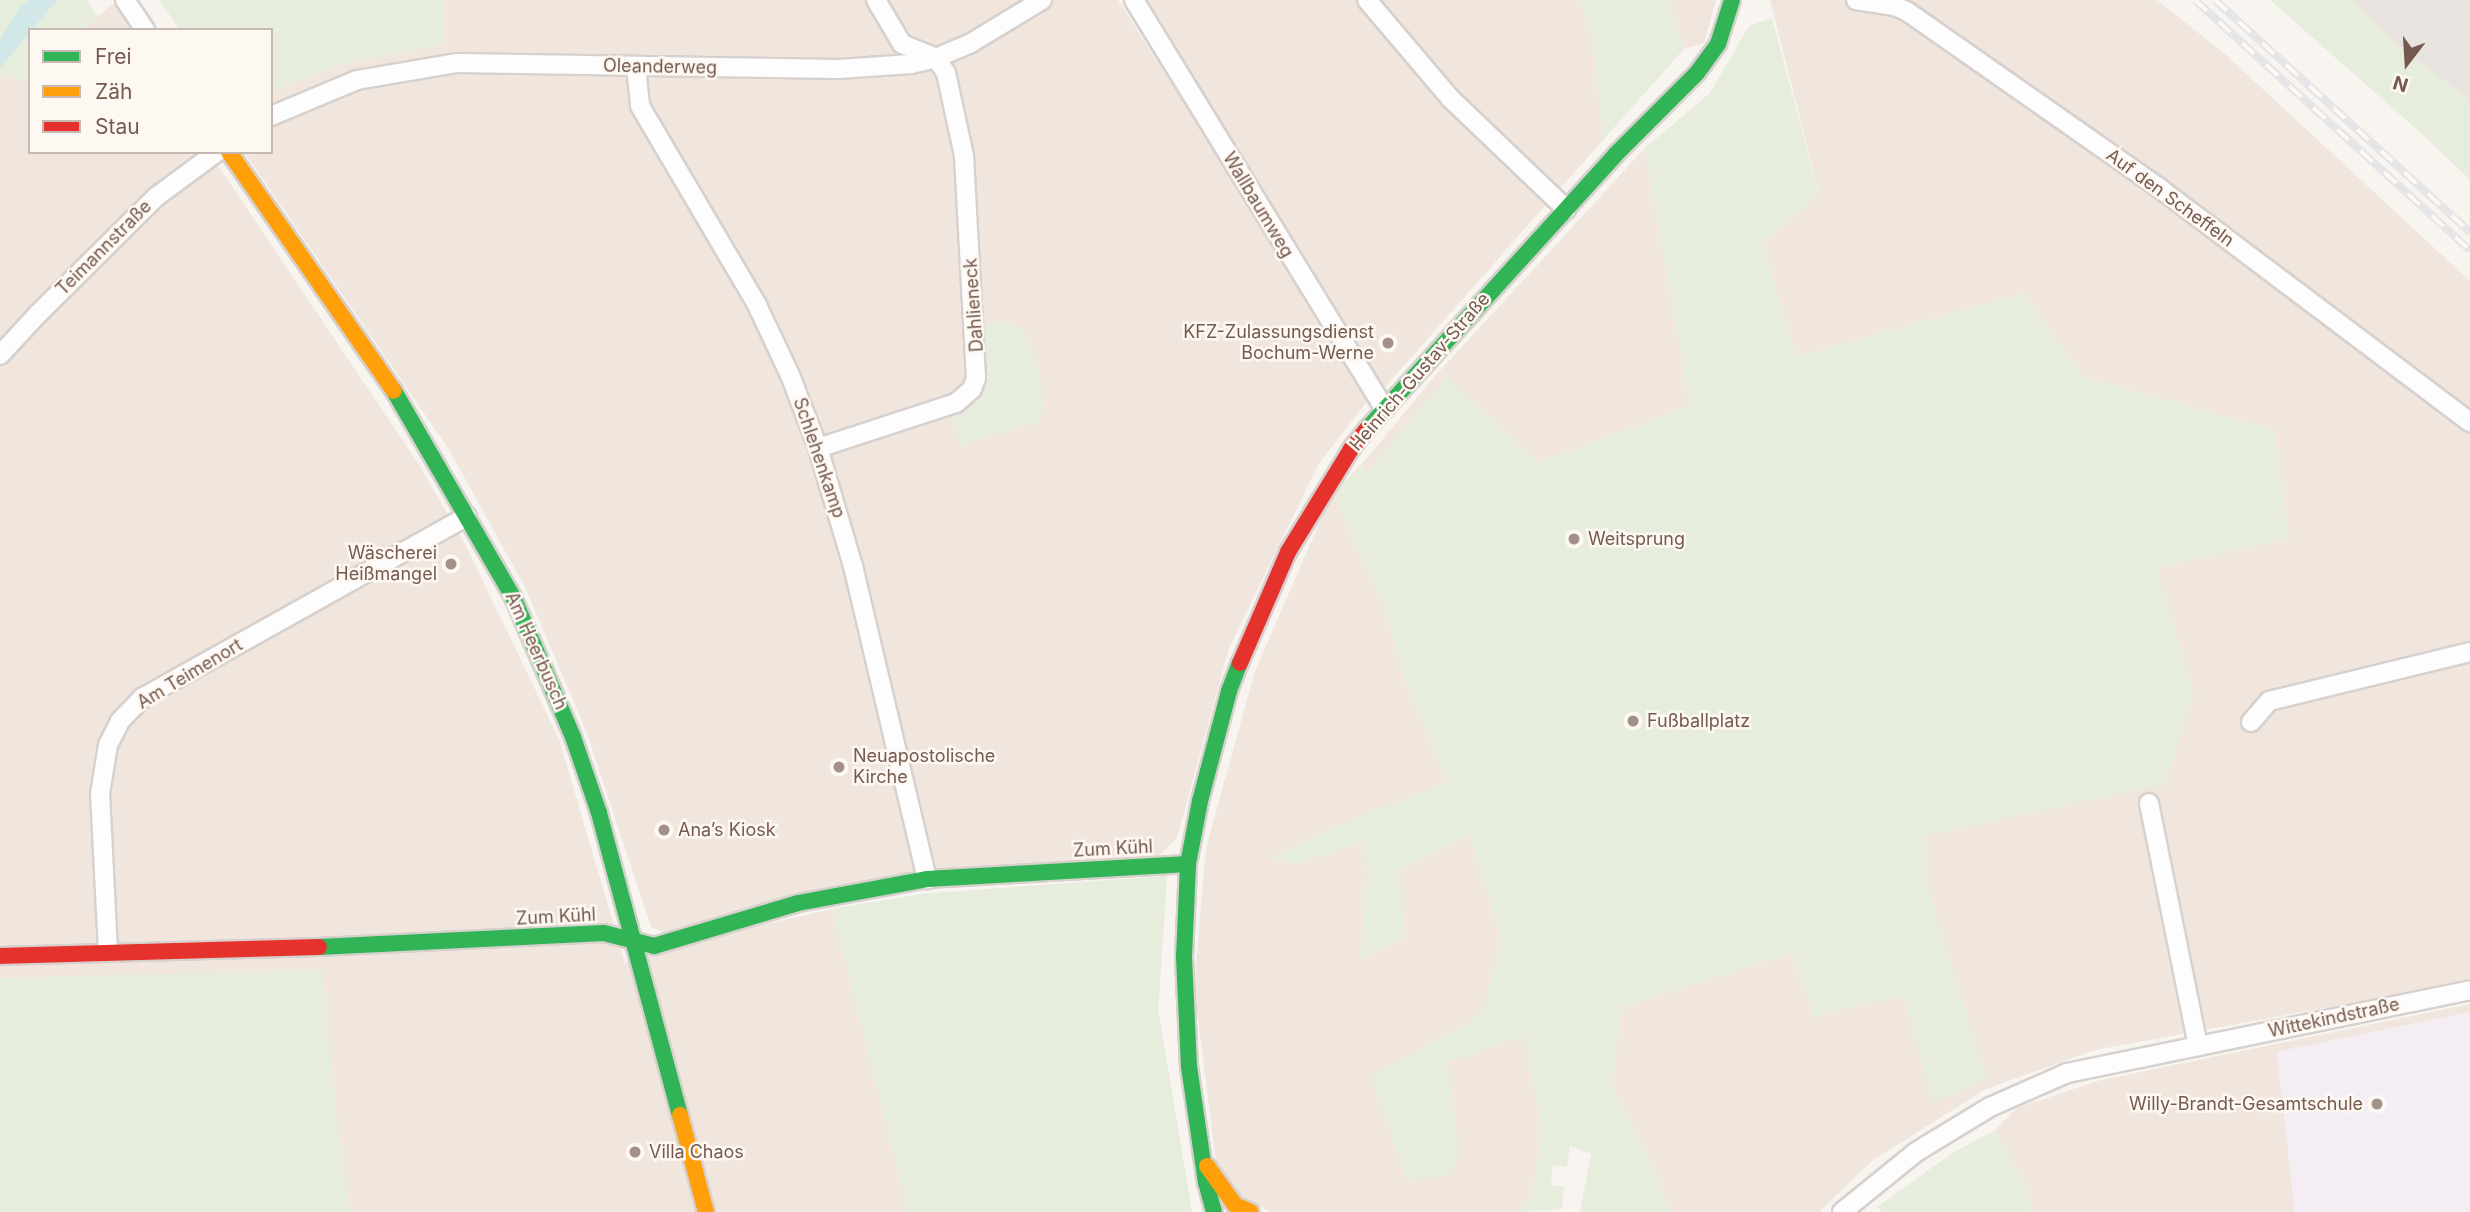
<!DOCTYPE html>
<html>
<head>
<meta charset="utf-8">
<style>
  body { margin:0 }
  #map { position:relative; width:2470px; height:1212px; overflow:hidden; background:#f8f4f0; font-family:Inter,sans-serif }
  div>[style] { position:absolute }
  .residential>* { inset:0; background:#f0e6de }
  .industrial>* { inset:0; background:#eae4e0 }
  .education>* { inset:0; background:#f4edf4 }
  .green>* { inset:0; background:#e7eddc }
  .water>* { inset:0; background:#d2e7e7 }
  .roads { filter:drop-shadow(2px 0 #d7d1ce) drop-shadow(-2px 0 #d7d1ce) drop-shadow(0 2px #d7d1ce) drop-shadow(0 -2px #d7d1ce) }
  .street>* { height:18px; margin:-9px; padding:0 9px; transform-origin:9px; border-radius:9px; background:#fefdfd }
  .fast>* { height:16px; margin:-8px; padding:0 8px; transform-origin:8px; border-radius:8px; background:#30b455 }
  .slow>* { height:16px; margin:-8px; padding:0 8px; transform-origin:8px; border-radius:8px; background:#ff9f0a }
  .jam>* { height:16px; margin:-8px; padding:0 8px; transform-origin:8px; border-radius:8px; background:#e5322d }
  .rail>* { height:8px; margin-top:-4px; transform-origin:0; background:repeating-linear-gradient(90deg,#fef8f2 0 16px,#e5e4e6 0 32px); box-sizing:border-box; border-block:2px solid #e5e4e6 }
  .dots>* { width:19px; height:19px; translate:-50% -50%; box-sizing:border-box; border:4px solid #fef8f2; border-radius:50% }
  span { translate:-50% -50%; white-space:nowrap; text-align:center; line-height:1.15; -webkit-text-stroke:5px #fef8f2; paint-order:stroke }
  .street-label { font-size:18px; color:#755a50 }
  .poi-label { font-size:18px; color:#755a50 }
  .right { translate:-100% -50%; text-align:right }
  .left { translate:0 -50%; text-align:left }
  .legend { position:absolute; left:28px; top:28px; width:245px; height:126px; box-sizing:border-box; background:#fef8f2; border:2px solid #c7b9b1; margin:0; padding:9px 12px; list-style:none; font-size:21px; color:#755a50 }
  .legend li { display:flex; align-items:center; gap:14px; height:35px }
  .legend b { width:35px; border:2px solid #c7b9b1 }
  .north { position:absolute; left:2372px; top:28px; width:70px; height:70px; -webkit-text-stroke:5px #fef8f2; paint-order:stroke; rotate:197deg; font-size:19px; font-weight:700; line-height:28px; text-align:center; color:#755a50 }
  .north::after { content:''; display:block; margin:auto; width:24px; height:32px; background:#755a50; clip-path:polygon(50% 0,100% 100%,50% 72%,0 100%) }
</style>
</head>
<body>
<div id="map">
  <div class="residential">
    <i style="clip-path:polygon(443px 0,1118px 0,1371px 396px,1318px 465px,1229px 648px,1177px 838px,1158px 856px,916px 873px,665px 933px,651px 927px,586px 730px,525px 587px,448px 448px,244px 152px,271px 152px,271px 92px,300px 79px,348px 63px,444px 44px)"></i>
    <i style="clip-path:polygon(1147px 0,1580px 0,1593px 39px,1603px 140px,1385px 387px,1226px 140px)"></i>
    <i style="clip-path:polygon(1668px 0,1716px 0,1704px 43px,1684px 49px)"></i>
    <i style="clip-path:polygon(1770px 0,2157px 0,2226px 55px,2470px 281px,2470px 978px,2401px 994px,2095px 1050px,1986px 1089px,1873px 1160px,1819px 1212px,1671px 1212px,1655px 1172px,1612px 1087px,1621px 1008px,1792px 952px,1814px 1017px,1860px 866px,2193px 694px,2156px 568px,2289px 538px,2274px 430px,2083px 377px,2024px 293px,1796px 357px,1762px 243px,1819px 193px)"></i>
    <i style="clip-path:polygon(112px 4px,119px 8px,132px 30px,83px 30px)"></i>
    <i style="clip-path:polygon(0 75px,25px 80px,30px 76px,30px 152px,209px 152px,420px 466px,466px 546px,559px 739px,625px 963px,743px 929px,832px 909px,922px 894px,1167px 876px,1158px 1010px,1192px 1212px,0 1212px)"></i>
    <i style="clip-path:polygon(1645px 148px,1690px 406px,1538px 463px,1507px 435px,1366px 474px,1363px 466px,1333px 494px,1385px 608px,1405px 680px,1448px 783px,1271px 857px,1294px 864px,1365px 840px,1367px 880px,1360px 959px,1405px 938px,1398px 870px,1470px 835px,1517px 992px,1542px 1132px,1532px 1195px,1520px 1212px,1270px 1212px,1239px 1194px,1216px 1162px,1194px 988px,1206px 848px,1255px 671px,1332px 494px,1362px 464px,1436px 375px)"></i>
    <i style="clip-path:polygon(2470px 1004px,2470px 1012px,2277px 1052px,2295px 1212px,2032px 1212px,2026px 1187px,1995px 1130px,2017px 1108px,2097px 1081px)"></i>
  </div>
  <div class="industrial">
    <i style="clip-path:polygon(2352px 0,2470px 0,2470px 100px,2398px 46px)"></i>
  </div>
  <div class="education">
    <i style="clip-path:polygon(2470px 1012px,2470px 1212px,2295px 1212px,2277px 1052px)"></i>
  </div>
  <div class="green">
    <i style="clip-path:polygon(0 0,87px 0,98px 17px,83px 30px,30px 30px,30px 76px,25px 80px,0 75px)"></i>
    <i style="clip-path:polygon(159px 0,443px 0,444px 44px,348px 63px,300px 79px,271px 92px,271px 30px,180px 30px)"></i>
    <i style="clip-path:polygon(1580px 0,1668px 0,1684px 49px,1603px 140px,1593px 39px)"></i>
    <i style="clip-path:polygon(2270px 0,2352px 0,2398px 46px,2470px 100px,2470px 180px,2423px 135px)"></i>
    <i style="clip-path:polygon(1772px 18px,1819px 194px,1762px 243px,1796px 357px,2024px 293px,2083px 377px,2274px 430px,2289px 538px,2157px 568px,2194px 694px,2165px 784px,1924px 836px,1929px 892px,1987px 1080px,1933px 1102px,1903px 995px,1814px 1017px,1792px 952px,1621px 1008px,1612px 1087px,1655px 1172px,1671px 1212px,1580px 1212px,1591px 1154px,1570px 1146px,1567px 1167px,1553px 1165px,1551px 1185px,1564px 1187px,1562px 1209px,1520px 1212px,1532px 1195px,1542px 1132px,1524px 1036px,1448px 1062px,1459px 1153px,1450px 1175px,1406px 1180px,1371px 1077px,1483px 1013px,1501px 938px,1470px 835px,1399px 870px,1405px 938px,1360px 959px,1367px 880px,1365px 841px,1294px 864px,1269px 857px,1364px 814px,1448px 783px,1405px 680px,1385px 608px,1333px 494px,1363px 465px,1366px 473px,1447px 377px,1538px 463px,1690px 406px,1645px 148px,1710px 93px,1749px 26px)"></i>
    <i style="clip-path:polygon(1006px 321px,1024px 332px,1037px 360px,1044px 407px,1038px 422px,960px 445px,952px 418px,966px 413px,979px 401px,985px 385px,985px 325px)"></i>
    <i style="clip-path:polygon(1167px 876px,1158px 1010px,1192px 1212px,908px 1212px,832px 909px,922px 894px)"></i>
    <i style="clip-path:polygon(322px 970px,338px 1129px,350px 1212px,0 1212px,0 978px)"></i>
    <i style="clip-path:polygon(1995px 1130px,2026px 1187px,2032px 1212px,1882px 1212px,1877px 1207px,1951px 1154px)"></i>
  </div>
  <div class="water">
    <i style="clip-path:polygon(29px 0,57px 0,0 68px,0 40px,21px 5px)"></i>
  </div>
  <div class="roads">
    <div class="street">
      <i style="left:125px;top:0;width:36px;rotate:56deg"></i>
      <i style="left:876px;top:0;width:51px;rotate:59.4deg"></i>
      <i style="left:902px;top:44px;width:37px;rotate:22deg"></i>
      <i style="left:1134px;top:0;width:479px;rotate:58.5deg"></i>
      <i style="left:1367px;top:0;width:128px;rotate:49.7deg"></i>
      <i style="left:1450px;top:98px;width:161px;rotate:43.7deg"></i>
      <i style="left:1856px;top:0;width:39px;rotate:9deg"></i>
      <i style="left:1895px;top:6px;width:14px;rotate:25deg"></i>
      <i style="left:1908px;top:12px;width:310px;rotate:35deg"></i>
      <i style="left:2162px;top:190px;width:386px;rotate:37deg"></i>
      <i style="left:636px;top:67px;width:39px;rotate:84deg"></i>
      <i style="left:640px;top:106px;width:231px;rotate:59.5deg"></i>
      <i style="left:757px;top:305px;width:77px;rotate:64.8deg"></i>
      <i style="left:790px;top:375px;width:78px;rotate:69deg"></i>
      <i style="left:818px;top:448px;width:123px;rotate:73.5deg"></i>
      <i style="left:853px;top:566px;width:322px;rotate:76.7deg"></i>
      <i style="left:271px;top:116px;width:93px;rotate:-22.7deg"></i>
      <i style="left:357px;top:80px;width:102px;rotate:-9.6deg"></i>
      <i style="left:458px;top:63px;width:381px;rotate:0.9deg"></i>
      <i style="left:839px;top:69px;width:72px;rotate:-4deg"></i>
      <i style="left:911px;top:64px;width:26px;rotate:-13deg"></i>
      <i style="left:936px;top:58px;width:38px;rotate:-23deg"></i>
      <i style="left:971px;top:43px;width:83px;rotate:-31.2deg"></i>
      <i style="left:0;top:355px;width:56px;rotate:-47.2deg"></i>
      <i style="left:38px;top:314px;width:166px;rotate:-44.8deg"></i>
      <i style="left:156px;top:197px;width:76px;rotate:-36.4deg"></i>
      <i style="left:818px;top:448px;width:145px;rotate:-18.1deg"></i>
      <i style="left:956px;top:403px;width:21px;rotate:-41deg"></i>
      <i style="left:972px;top:389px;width:12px;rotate:-70deg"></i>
      <i style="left:976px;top:378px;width:222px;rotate:-93.1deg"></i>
      <i style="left:964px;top:156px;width:85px;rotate:-102.2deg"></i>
      <i style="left:946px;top:73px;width:18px;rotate:-124deg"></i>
      <i style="left:2251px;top:722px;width:28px;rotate:-49deg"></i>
      <i style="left:2269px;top:701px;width:207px;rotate:-13.7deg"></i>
      <i style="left:2149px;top:803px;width:248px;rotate:78.6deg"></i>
      <i style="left:108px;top:951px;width:157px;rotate:-92.9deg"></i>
      <i style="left:100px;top:794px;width:50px;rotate:-80.7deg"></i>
      <i style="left:108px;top:745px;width:27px;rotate:-63deg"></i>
      <i style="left:120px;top:721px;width:32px;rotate:-46deg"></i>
      <i style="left:142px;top:698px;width:372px;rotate:-29.2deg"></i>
      <i style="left:1842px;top:1212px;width:95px;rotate:-39deg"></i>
      <i style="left:1916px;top:1152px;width:87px;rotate:-31.3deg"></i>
      <i style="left:1990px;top:1107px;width:84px;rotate:-23.8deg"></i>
      <i style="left:2067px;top:1073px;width:411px;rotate:-11.6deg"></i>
    </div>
    <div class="fast">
      <i style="left:394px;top:391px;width:238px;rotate:60deg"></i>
      <i style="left:513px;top:597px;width:152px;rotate:66.8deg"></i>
      <i style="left:573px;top:737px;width:80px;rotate:71.1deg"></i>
      <i style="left:599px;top:813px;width:313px;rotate:75deg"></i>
      <i style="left:1366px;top:430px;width:371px;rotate:-47.8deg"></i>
      <i style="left:1615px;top:155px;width:116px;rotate:-45deg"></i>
      <i style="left:1697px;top:73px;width:36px;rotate:-54deg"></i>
      <i style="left:1718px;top:44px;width:46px;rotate:-72.3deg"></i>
      <i style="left:319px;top:947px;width:285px;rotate:-2.8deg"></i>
      <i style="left:604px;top:933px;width:52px;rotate:14.6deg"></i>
      <i style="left:654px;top:946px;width:150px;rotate:-16.6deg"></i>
      <i style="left:798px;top:903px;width:131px;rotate:-10.5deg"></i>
      <i style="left:927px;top:879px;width:261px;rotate:-3.3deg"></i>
      <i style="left:1214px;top:1212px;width:30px;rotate:-105deg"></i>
      <i style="left:1206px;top:1183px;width:117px;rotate:-98.3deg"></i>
      <i style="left:1189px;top:1067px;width:110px;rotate:-92.6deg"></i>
      <i style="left:1184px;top:957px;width:93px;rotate:-87.5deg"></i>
      <i style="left:1188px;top:864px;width:64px;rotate:-79.2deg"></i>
      <i style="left:1200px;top:801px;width:114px;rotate:-75.2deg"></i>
      <i style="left:1229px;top:691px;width:30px;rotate:-69deg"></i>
    </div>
    <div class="slow">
      <i style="left:229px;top:152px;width:290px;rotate:55.4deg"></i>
      <i style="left:680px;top:1115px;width:100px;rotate:75deg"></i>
      <i style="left:1207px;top:1166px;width:48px;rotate:54.3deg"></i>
      <i style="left:1235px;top:1205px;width:17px;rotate:24deg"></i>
    </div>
    <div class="jam">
      <i style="left:1240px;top:663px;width:121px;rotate:-66.6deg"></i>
      <i style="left:1288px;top:552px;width:121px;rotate:-58.5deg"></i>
      <i style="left:1351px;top:449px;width:24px;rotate:-52deg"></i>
      <i style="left:0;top:956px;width:319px;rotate:-1.6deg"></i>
    </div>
  </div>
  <div class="rail">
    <i style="left:2195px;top:0;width:372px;rotate:42.3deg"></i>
    <i style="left:2215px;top:0;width:345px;rotate:42.3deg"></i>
  </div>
  <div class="dots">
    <i style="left:1388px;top:343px;background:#a39088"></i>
    <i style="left:1574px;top:539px;background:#a39088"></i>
    <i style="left:451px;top:564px;background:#a39088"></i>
    <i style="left:1633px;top:721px;background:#a39088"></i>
    <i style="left:839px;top:767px;background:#a39088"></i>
    <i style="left:664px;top:830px;background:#a39088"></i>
    <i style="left:2377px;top:1104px;background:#a39088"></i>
    <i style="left:635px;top:1152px;background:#a39088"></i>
  </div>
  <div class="street-label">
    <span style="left:660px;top:67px;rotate:1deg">Oleanderweg</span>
    <span style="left:2170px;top:198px;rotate:36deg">Auf den Scheffeln</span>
    <span style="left:1258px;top:205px;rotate:59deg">Wallbaumweg</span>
    <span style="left:104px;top:248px;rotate:-45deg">Teimannstraße</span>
    <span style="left:974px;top:305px;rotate:-94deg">Dahlieneck</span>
    <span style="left:1420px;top:372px;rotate:-49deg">Heinrich-Gustav-Straße</span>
    <span style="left:819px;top:458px;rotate:71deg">Schlehenkamp</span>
    <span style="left:536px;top:651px;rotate:66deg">Am Heerbusch</span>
    <span style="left:190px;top:674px;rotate:-31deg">Am Teimenort</span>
    <span style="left:1113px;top:849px;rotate:-3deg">Zum Kühl</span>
    <span style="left:556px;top:917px;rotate:-3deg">Zum Kühl</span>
    <span style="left:2334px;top:1018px;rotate:-12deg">Wittekindstraße</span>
  </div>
  <div class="poi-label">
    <span class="right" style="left:1374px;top:343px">KFZ-Zulassungsdienst<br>Bochum-Werne</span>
    <span class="left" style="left:1588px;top:539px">Weitsprung</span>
    <span class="right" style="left:437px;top:564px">Wäscherei<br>Heißmangel</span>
    <span class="left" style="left:1647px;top:721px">Fußballplatz</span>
    <span class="left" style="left:853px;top:767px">Neuapostolische<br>Kirche</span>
    <span class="left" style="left:678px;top:830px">Anaʼs Kiosk</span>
    <span class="right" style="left:2363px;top:1104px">Willy-Brandt-Gesamtschule</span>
    <span class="left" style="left:649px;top:1152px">Villa Chaos</span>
  </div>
  <ul class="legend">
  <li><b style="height:9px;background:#30b455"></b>Frei</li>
  <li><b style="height:9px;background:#ff9f0a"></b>Zäh</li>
  <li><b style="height:9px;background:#e5322d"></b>Stau</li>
  </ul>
  <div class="north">N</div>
</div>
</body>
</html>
